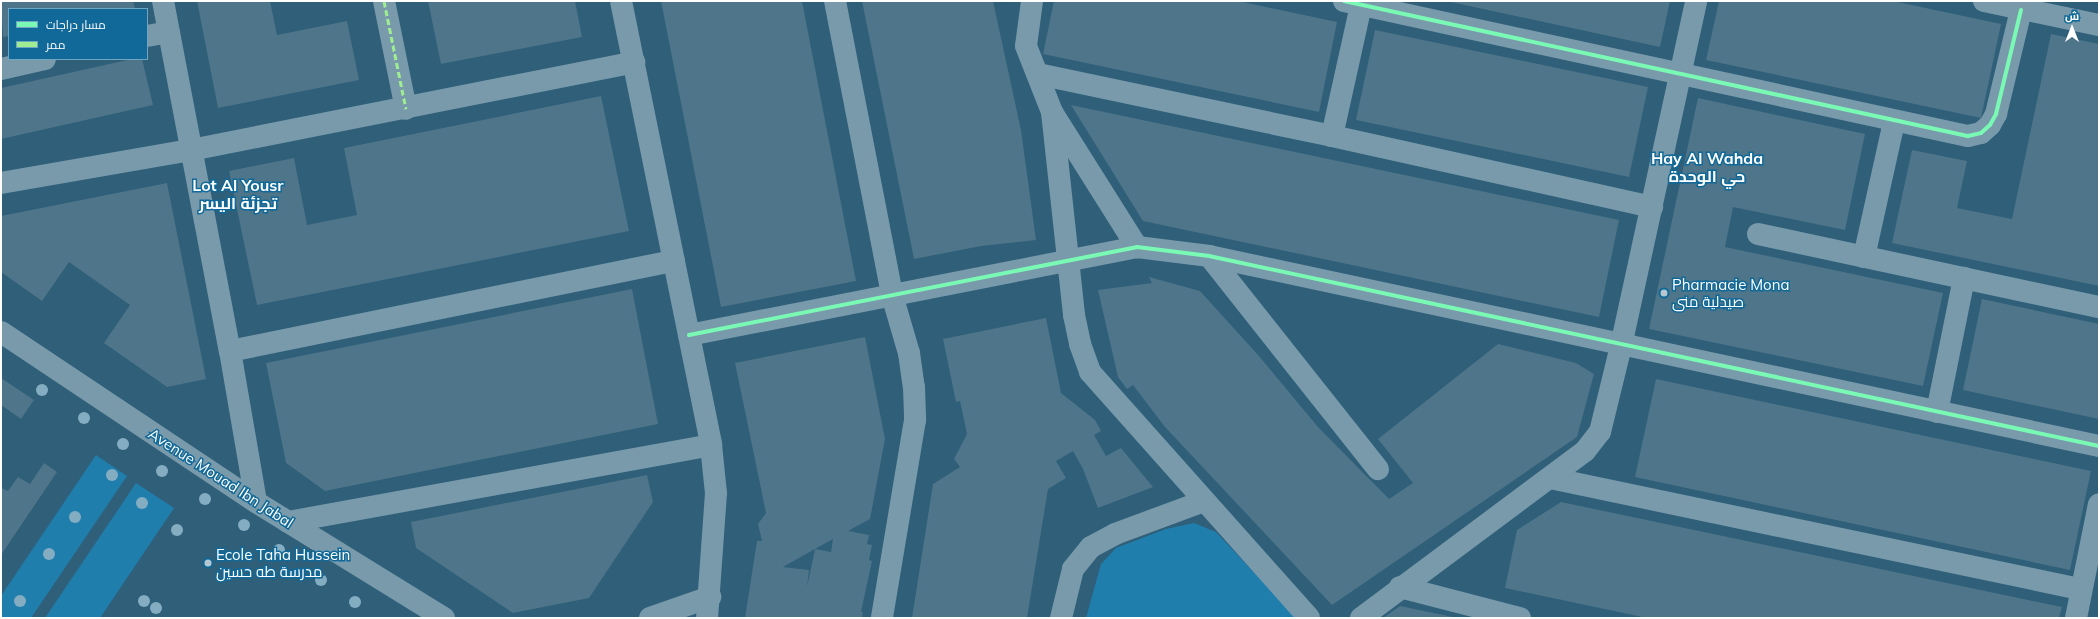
<!DOCTYPE html>
<html>
<head>
<meta charset="utf-8">
<style>
  body { margin:0 }
  #map { position:relative; width:2100px; height:619px; overflow:hidden; background:#2f5f79; font-family:Mulish,Cairo,sans-serif }
  div>[style] { position:absolute }
  .green>* { inset:0; background:#207ead }
  .building>* { inset:0; background:#4e7589 }
  .minor>* { height:22px; margin:-11px; padding:0 11px; transform-origin:11px; border-radius:11px; background:#789aab }
  .quiet>* { height:3px; margin-top:-1.5px; transform-origin:0; background:repeating-linear-gradient(90deg,#9fed91 0 6px,transparent 0 9px) }
  .cycleway>* { height:4px; margin:-2px; padding:0 2px; transform-origin:2px; border-radius:2px; background:#7af9b4 }
  .trees>* { width:12px; height:12px; margin:-6px; border-radius:50%; background:#84adc2 }
  .dots>* { width:11px; height:11px; translate:-50% -50%; box-sizing:border-box; border:2px solid #106998; border-radius:50% }
  span { translate:-50% -50%; white-space:nowrap; text-align:center; line-height:1.15; -webkit-text-stroke:3px #106998; paint-order:stroke }
  .poi-label { font-size:15px; color:#fff }
  .left { translate:0 -50%; text-align:left }
  .street-label { font-size:15px; color:#fff }
  .neighbourhood-label { font-size:16px; color:#fff; font-weight:700 }
  .frame { position:absolute; inset:0; border:2px solid #fff; pointer-events:none }
  .legend { position:absolute; left:8px; top:8px; width:140px; height:52px; box-sizing:border-box; background:#106998; border:1px solid #70a5c1; margin:0; padding:5px 7px; list-style:none; font-size:12px; color:#fff }
  .legend li { display:flex; align-items:center; gap:8px; height:20px }
  .legend b { width:20px; border:1px solid #70a5c1 }
  .north { position:absolute; left:2052px; top:8px; width:40px; height:40px; -webkit-text-stroke:3px #106998; paint-order:stroke; rotate:0deg; font-size:11px; font-weight:700; line-height:16px; text-align:center; color:#fff }
  .north::after { content:''; display:block; margin:auto; width:14px; height:18px; background:#fff; clip-path:polygon(50% 0,100% 100%,50% 72%,0 100%) }
</style>
</head>
<body>
<div id="map">
  <div class="green">
    <i style="clip-path:polygon(96px 455px,127px 476px,31px 618px,1px 618px,1px 596px)"></i>
    <i style="clip-path:polygon(136px 483px,174px 508px,100px 618px,45px 618px)"></i>
    <i style="clip-path:polygon(1194px 523px,1216px 532px,1297px 618px,1086px 618px,1101px 564px,1116px 548px,1166px 529px)"></i>
  </div>
  <div class="building">
    <i style="clip-path:polygon(1px 1px,133px 1px,135px 9px,9px 9px,9px 36px,3px 37px)"></i>
    <i style="clip-path:polygon(197px 1px,270px 1px,277px 35px,347px 21px,359px 80px,218px 108px)"></i>
    <i style="clip-path:polygon(428px 1px,575px 1px,582px 37px,441px 64px)"></i>
    <i style="clip-path:polygon(661px 1px,802px 1px,856px 281px,721px 307px)"></i>
    <i style="clip-path:polygon(862px 1px,993px 1px,1021px 130px,1036px 240px,981px 246px,914px 259px)"></i>
    <i style="clip-path:polygon(1054px 1px,1238px 1px,1337px 22px,1319px 112px,1043px 54px)"></i>
    <i style="clip-path:polygon(1446px 1px,1670px 1px,1660px 47px)"></i>
    <i style="clip-path:polygon(1719px 1px,1893px 1px,2001px 24px,1981px 118px,1706px 60px)"></i>
    <i style="clip-path:polygon(1375px 30px,1648px 87px,1629px 177px,1356px 120px)"></i>
    <i style="clip-path:polygon(2051px 34px,2099px 44px,2099px 286px,1892px 243px,1912px 150px,1967px 161px,1957px 208px,2012px 219px)"></i>
    <i style="clip-path:polygon(132px 59px,142px 59px,153px 105px,1px 139px,1px 88px)"></i>
    <i style="clip-path:polygon(601px 96px,629px 231px,257px 305px,229px 171px,294px 158px,307px 225px,357px 215px,344px 148px)"></i>
    <i style="clip-path:polygon(1698px 98px,1865px 134px,1845px 230px,1733px 207px,1725px 247px,1943px 293px,1923px 386px,1649px 329px)"></i>
    <i style="clip-path:polygon(1071px 105px,1619px 220px,1599px 317px,1143px 221px)"></i>
    <i style="clip-path:polygon(167px 183px,206px 379px,167px 387px,104px 343px,130px 305px,69px 262px,42px 301px,1px 272px,1px 216px)"></i>
    <i style="clip-path:polygon(1149px 277px,1200px 291px,1259px 356px,1318px 427px,1389px 499px,1413px 483px,1378px 439px,1498px 344px,1576px 363px,1594px 374px,1577px 437px,1332px 605px,1165px 427px,1133px 385px,1127px 389px,1118px 377px,1098px 290px,1152px 283px)"></i>
    <i style="clip-path:polygon(632px 289px,658px 424px,325px 491px,286px 463px,266px 363px)"></i>
    <i style="clip-path:polygon(1982px 299px,2099px 324px,2099px 419px,1963px 390px)"></i>
    <i style="clip-path:polygon(1046px 318px,1061px 393px,1095px 420px,1101px 431px,1094px 435px,1106px 456px,1121px 448px,1153px 487px,1098px 508px,1083px 469px,1073px 451px,1056px 461px,1066px 478px,1048px 489px,1027px 618px,912px 618px,933px 484px,960px 467px,954px 459px,967px 434px,960px 401px,956px 402px,943px 339px)"></i>
    <i style="clip-path:polygon(evenodd,865px 337px,885px 439px,870px 519px,848px 531px,869px 535px,867px 544px,872px 545px,869px 560px,872px 561px,861px 612px,863px 612px,862px 618px,745px 618px,757px 541px,762px 541px,758px 524px,766px 513px,735px 363px,865px 337px,833px 539px,831px 552px,815px 549px,833px 539px,865px 337px,815px 549px,807px 587px,809px 570px,783px 567px,815px 549px)"></i>
    <i style="clip-path:polygon(1px 378px,34px 400px,21px 419px,1px 405px)"></i>
    <i style="clip-path:polygon(1656px 379px,2091px 471px,2070px 570px,1635px 477px)"></i>
    <i style="clip-path:polygon(44px 463px,57px 472px,1px 555px,1px 488px,8px 491px,18px 477px,30px 484px)"></i>
    <i style="clip-path:polygon(647px 475px,653px 502px,589px 598px,513px 613px,416px 548px,411px 522px)"></i>
    <i style="clip-path:polygon(1561px 502px,2062px 607px,2059px 618px,1647px 618px,1505px 588px,1517px 530px)"></i>
    <i style="clip-path:polygon(1400px 606px,1453px 617px,1453px 618px,1383px 618px)"></i>
  </div>
  <div class="minor">
    <i style="left:163px;top:1px;width:356px;rotate:79.2deg"></i>
    <i style="left:230px;top:351px;width:153px;rotate:80.2deg"></i>
    <i style="left:384px;top:1px;width:110px;rotate:78.5deg"></i>
    <i style="left:621px;top:1px;width:453px;rotate:78.5deg"></i>
    <i style="left:711px;top:445px;width:48px;rotate:84.1deg"></i>
    <i style="left:716px;top:493px;width:125px;rotate:94.1deg"></i>
    <i style="left:835px;top:1px;width:299px;rotate:79deg"></i>
    <i style="left:892px;top:295px;width:60px;rotate:73.7deg"></i>
    <i style="left:909px;top:353px;width:34px;rotate:82deg"></i>
    <i style="left:914px;top:387px;width:33px;rotate:88deg"></i>
    <i style="left:915px;top:420px;width:201px;rotate:99.5deg"></i>
    <i style="left:1032px;top:1px;width:45px;rotate:97.6deg"></i>
    <i style="left:1026px;top:46px;width:71px;rotate:68.5deg"></i>
    <i style="left:1052px;top:112px;width:160px;rotate:57.8deg"></i>
    <i style="left:1344px;top:1px;width:638px;rotate:12.21deg"></i>
    <i style="left:1968px;top:136px;width:13px;rotate:-13deg"></i>
    <i style="left:1981px;top:133px;width:12px;rotate:-42deg"></i>
    <i style="left:1990px;top:125px;width:13px;rotate:-61deg"></i>
    <i style="left:1996px;top:114px;width:107px;rotate:-76.5deg"></i>
    <i style="left:1984px;top:1px;width:117px;rotate:11.8deg"></i>
    <i style="left:147px;top:36px;width:22px;rotate:-10deg"></i>
    <i style="left:1px;top:69px;width:45px;rotate:-12.8deg"></i>
    <i style="left:1038px;top:74px;width:300px;rotate:11.9deg"></i>
    <i style="left:1332px;top:136px;width:328px;rotate:12.5deg"></i>
    <i style="left:1052px;top:112px;width:204px;rotate:83.8deg"></i>
    <i style="left:1074px;top:315px;width:30px;rotate:78deg"></i>
    <i style="left:1080px;top:344px;width:30px;rotate:70deg"></i>
    <i style="left:1090px;top:372px;width:329px;rotate:48.3deg"></i>
    <i style="left:1332px;top:136px;width:138px;rotate:-77.5deg"></i>
    <i style="left:1px;top:183px;width:193px;rotate:-9.9deg"></i>
    <i style="left:191px;top:150px;width:452px;rotate:-11.2deg"></i>
    <i style="left:1758px;top:234px;width:349px;rotate:12.1deg"></i>
    <i style="left:1209px;top:256px;width:272px;rotate:51.6deg"></i>
    <i style="left:1864px;top:257px;width:138px;rotate:-77.5deg"></i>
    <i style="left:1px;top:332px;width:306px;rotate:33.7deg"></i>
    <i style="left:256px;top:502px;width:221px;rotate:31.7deg"></i>
    <i style="left:689px;top:335px;width:457px;rotate:-11.1deg"></i>
    <i style="left:1137px;top:247px;width:73px;rotate:7.1deg"></i>
    <i style="left:1209px;top:256px;width:910px;rotate:12.05deg"></i>
    <i style="left:230px;top:351px;width:453px;rotate:-11.5deg"></i>
    <i style="left:1937px;top:412px;width:137px;rotate:-78.6deg"></i>
    <i style="left:1550px;top:478px;width:541px;rotate:11.83deg"></i>
    <i style="left:288px;top:522px;width:430px;rotate:-10.3deg"></i>
    <i style="left:1400px;top:587px;width:124px;rotate:14.5deg"></i>
    <i style="left:650px;top:618px;width:64px;rotate:-19.3deg"></i>
    <i style="left:1061px;top:618px;width:50px;rotate:-76.2deg"></i>
    <i style="left:1073px;top:569px;width:28px;rotate:-51deg"></i>
    <i style="left:1091px;top:547px;width:27px;rotate:-28deg"></i>
    <i style="left:1115px;top:534px;width:95px;rotate:-20.3deg"></i>
    <i style="left:1361px;top:618px;width:279px;rotate:-36.7deg"></i>
    <i style="left:1585px;top:451px;width:24px;rotate:-52deg"></i>
    <i style="left:1600px;top:432px;width:89px;rotate:-76.3deg"></i>
    <i style="left:1621px;top:346px;width:353px;rotate:-77.7deg"></i>
    <i style="left:2076px;top:618px;width:116px;rotate:-78.6deg"></i>
  </div>
  <div class="quiet">
    <i style="left:384px;top:1px;width:110px;rotate:78.5deg"></i>
  </div>
  <div class="cycleway">
    <i style="left:1344px;top:1px;width:638px;rotate:12.21deg"></i>
    <i style="left:1968px;top:136px;width:13px;rotate:-13deg"></i>
    <i style="left:1981px;top:133px;width:12px;rotate:-42deg"></i>
    <i style="left:1990px;top:125px;width:13px;rotate:-61deg"></i>
    <i style="left:1996px;top:114px;width:107px;rotate:-76.5deg"></i>
    <i style="left:689px;top:335px;width:457px;rotate:-11.1deg"></i>
    <i style="left:1137px;top:247px;width:73px;rotate:7.1deg"></i>
    <i style="left:1209px;top:256px;width:910px;rotate:12.05deg"></i>
  </div>
  <div class="trees">
    <i style="left:42px;top:390px"></i>
    <i style="left:84px;top:418px"></i>
    <i style="left:123px;top:444px"></i>
    <i style="left:162px;top:471px"></i>
    <i style="left:112px;top:475px"></i>
    <i style="left:205px;top:499px"></i>
    <i style="left:142px;top:503px"></i>
    <i style="left:75px;top:517px"></i>
    <i style="left:244px;top:525px"></i>
    <i style="left:177px;top:530px"></i>
    <i style="left:279px;top:550px"></i>
    <i style="left:49px;top:554px"></i>
    <i style="left:321px;top:580px"></i>
    <i style="left:20px;top:601px"></i>
    <i style="left:144px;top:601px"></i>
    <i style="left:355px;top:602px"></i>
    <i style="left:156px;top:608px"></i>
  </div>
  <div class="dots">
    <i style="left:1664px;top:293px;background:#b6c7d0"></i>
    <i style="left:208px;top:563px;background:#b6c7d0"></i>
  </div>
  <div class="poi-label">
    <span class="left" style="left:1672px;top:293px">Pharmacie Mona<br>صيدلية منى</span>
    <span class="left" style="left:216px;top:563px">Ecole Taha Hussein<br>مدرسة طه حسين</span>
  </div>
  <div class="street-label">
    <span style="left:221px;top:478px;rotate:33deg">Avenue Mouad Ibn Jabal</span>
  </div>
  <div class="neighbourhood-label">
    <span style="left:1707px;top:167px">Hay Al Wahda<br>حي الوحدة</span>
    <span style="left:238px;top:194px">Lot Al Yousr<br>تجزئة اليسر</span>
  </div>
  <div class="frame"></div>
  <ul class="legend">
  <li><b style="height:5px;background:#7af9b4"></b>مسار دراجات</li>
  <li><b style="height:5px;background:#9fed91"></b>ممر</li>
  </ul>
  <div class="north">ش</div>
</div>
</body>
</html>
